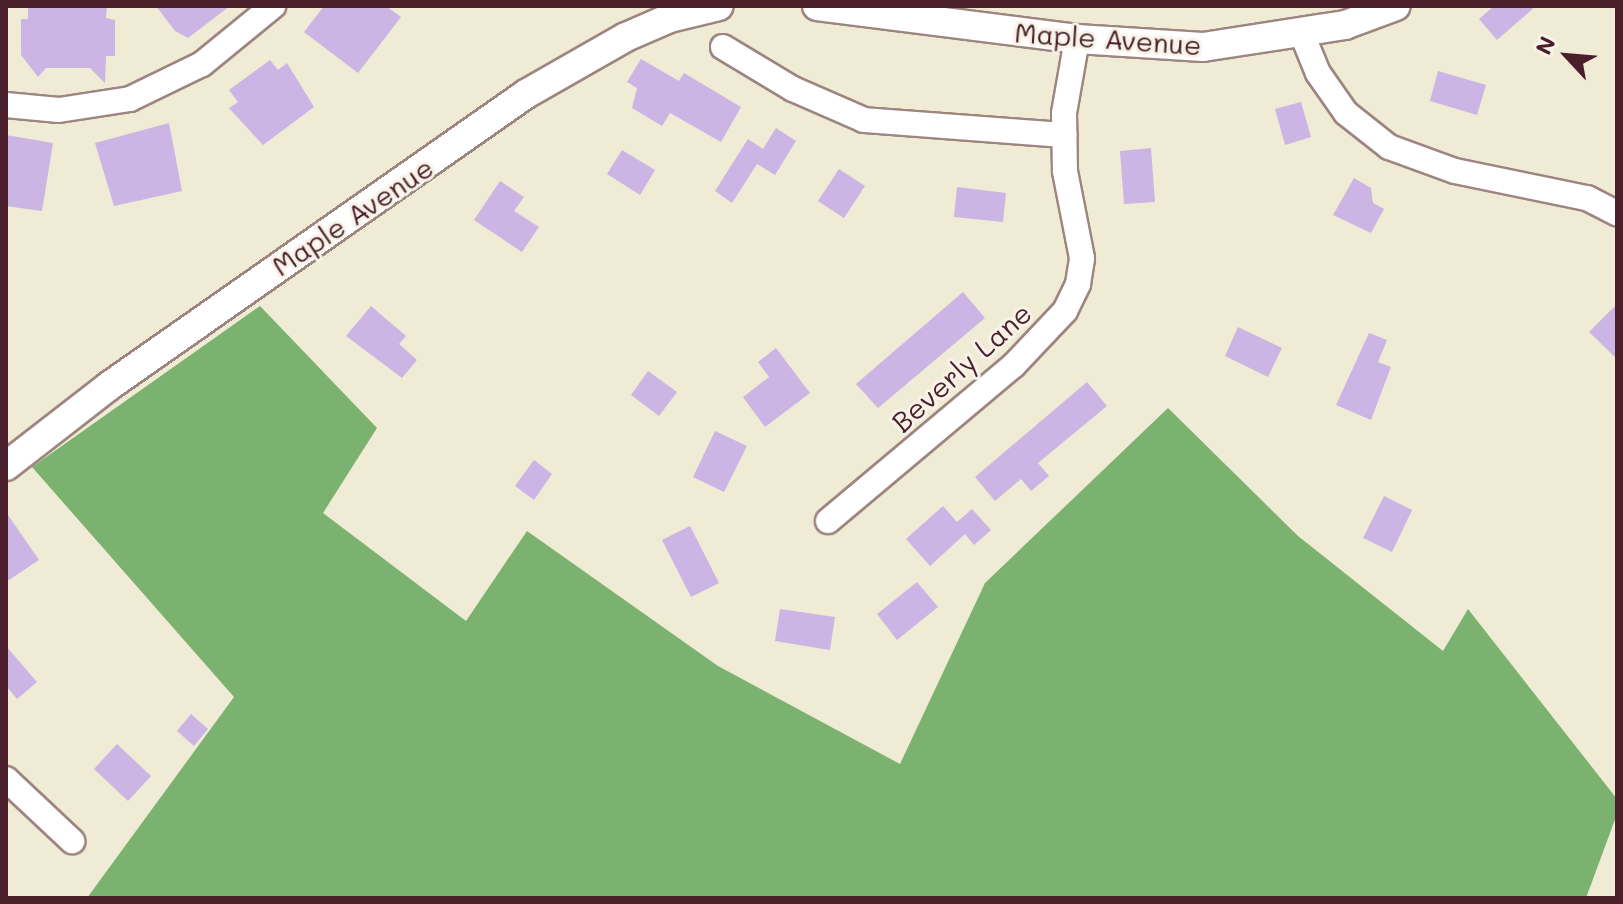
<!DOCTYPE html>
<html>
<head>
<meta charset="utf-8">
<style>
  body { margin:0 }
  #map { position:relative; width:1623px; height:904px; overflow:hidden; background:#f0ebd5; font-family:Mali,sans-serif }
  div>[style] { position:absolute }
  .forest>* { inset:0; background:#7bb26f }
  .building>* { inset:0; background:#cab5e4 }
  .roads { filter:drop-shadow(2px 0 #9d8580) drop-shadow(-2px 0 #9d8580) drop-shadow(0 2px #9d8580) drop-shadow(0 -2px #9d8580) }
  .minor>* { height:24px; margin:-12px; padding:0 12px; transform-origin:12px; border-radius:12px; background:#fff }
  .tertiary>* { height:28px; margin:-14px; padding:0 14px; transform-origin:14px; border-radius:14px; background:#fff }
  span { translate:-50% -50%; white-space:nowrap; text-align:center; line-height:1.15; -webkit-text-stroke:6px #f7f3e8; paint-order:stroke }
  .street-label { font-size:28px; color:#4a1f2b }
  .frame { position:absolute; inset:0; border:8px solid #4a1f2b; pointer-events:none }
  .north { position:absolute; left:1527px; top:16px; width:80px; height:80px; -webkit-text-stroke:6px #f7f3e8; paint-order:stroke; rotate:296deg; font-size:22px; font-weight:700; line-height:32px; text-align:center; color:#4a1f2b }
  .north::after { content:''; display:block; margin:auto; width:28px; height:36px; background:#4a1f2b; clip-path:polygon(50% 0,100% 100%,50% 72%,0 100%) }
</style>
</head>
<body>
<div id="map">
  <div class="forest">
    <i style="clip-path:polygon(260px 306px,377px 428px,323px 513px,466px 621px,527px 531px,718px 666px,900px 764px,985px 583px,1168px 408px,1298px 536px,1443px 651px,1468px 609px,1617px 799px,1617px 814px,1586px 898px,87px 898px,234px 697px,32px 467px)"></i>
  </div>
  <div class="building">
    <i style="clip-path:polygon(28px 6px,107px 6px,106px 18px,115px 20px,115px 56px,106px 56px,105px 83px,90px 68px,46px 68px,38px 77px,21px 55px,21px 19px,28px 19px)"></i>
    <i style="clip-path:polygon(156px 6px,230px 6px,188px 38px,175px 31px)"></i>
    <i style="clip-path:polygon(324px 6px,386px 6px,401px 17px,358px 73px,304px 32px)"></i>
    <i style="clip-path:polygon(1494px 6px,1536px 6px,1497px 40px,1479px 19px)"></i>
    <i style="clip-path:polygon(641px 59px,679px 81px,684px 73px,741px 107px,721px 142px,670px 113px,662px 126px,632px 108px,637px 88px,627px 82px)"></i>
    <i style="clip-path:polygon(270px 60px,278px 70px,287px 63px,314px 107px,263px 145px,229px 108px,238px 102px,229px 90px)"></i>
    <i style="clip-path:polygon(1438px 71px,1486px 85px,1477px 115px,1430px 101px)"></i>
    <i style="clip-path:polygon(1301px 102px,1311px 137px,1285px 145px,1275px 109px)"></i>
    <i style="clip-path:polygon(169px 123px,182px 191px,114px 206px,95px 143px)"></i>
    <i style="clip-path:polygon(776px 128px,796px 141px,775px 175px,757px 164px,732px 203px,715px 191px,748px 139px,763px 149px)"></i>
    <i style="clip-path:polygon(6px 135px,53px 143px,42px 211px,6px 206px)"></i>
    <i style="clip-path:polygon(1151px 148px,1155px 202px,1124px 204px,1120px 151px)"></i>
    <i style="clip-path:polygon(622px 150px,655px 170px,640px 195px,607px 174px)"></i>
    <i style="clip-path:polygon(839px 169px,865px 186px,844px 218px,818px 201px)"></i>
    <i style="clip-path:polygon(1354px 178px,1371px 188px,1373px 203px,1384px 209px,1371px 233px,1333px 215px)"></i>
    <i style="clip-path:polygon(500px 181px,524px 197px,514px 211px,539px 227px,522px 252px,474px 220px)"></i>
    <i style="clip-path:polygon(957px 187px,1006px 193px,1003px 222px,954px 217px)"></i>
    <i style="clip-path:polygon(963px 292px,985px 318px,878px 408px,856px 384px)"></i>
    <i style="clip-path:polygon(1617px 304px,1617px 359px,1589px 332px)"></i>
    <i style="clip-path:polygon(371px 306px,406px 336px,399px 344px,417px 360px,402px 378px,346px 336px)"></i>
    <i style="clip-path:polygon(1238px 327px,1282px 348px,1268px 377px,1225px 356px)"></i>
    <i style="clip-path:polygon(1369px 333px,1387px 340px,1378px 362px,1391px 367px,1371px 420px,1336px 405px)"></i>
    <i style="clip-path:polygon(776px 348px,810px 393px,765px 427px,743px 397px,769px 377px,758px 362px)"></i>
    <i style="clip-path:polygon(648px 371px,677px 392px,659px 416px,631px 395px)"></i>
    <i style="clip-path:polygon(1087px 382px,1107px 406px,1038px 463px,1049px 476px,1031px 491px,1021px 479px,995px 501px,975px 477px)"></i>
    <i style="clip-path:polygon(715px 431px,747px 446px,724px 492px,693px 477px)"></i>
    <i style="clip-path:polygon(534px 460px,552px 474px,534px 500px,515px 486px)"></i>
    <i style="clip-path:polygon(1384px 496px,1412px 510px,1392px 552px,1363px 538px)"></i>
    <i style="clip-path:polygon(943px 506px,957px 522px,972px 509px,991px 530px,974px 545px,965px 534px,930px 566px,906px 539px)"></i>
    <i style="clip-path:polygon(6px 512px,39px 560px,6px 582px)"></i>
    <i style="clip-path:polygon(690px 526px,719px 583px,691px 597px,662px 540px)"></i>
    <i style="clip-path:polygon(917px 582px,938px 607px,897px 640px,877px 614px)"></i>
    <i style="clip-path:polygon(780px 609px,835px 617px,830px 650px,775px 641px)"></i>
    <i style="clip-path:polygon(6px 646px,37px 682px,17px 699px,6px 686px)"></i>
    <i style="clip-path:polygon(191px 714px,208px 729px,194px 746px,177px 731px)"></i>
    <i style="clip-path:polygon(117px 744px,151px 776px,128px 801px,94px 769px)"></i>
  </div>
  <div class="roads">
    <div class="minor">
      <i style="left:1302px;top:34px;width:42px;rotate:67.7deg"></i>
      <i style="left:1318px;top:73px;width:49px;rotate:55deg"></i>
      <i style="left:1346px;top:113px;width:55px;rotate:38.3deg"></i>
      <i style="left:1389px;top:147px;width:70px;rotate:20deg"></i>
      <i style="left:1455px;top:171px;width:135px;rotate:11.6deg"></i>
      <i style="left:1587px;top:198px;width:34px;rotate:27deg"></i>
      <i style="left:723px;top:47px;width:82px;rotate:31deg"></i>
      <i style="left:793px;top:89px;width:77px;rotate:23.6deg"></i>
      <i style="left:864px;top:120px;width:201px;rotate:4.3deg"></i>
      <i style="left:6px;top:105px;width:53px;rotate:5.4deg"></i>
      <i style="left:59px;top:110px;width:72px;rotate:-8.8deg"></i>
      <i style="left:130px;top:99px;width:80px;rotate:-25.9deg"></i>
      <i style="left:202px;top:64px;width:92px;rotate:-39.2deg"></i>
      <i style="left:828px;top:521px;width:241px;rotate:-40deg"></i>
      <i style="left:1013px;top:366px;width:76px;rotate:-46.6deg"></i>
      <i style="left:1065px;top:311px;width:30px;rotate:-64deg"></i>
      <i style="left:1078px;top:284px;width:26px;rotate:-81deg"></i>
      <i style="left:1082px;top:258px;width:89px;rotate:-101.1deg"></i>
      <i style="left:1065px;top:171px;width:58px;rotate:-91deg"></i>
      <i style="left:1064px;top:113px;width:75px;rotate:-80deg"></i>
      <i style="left:6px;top:779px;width:91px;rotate:43.2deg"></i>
    </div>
    <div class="tertiary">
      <i style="left:817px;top:6px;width:262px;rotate:7.2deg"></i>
      <i style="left:1077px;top:39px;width:126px;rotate:3.6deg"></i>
      <i style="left:1203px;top:47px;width:144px;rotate:-8.8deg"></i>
      <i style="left:1345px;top:25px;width:54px;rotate:-20.4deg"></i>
      <i style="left:6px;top:466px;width:130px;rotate:-37.8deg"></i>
      <i style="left:109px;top:386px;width:509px;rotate:-35deg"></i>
      <i style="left:526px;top:94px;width:115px;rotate:-29.7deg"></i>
      <i style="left:626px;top:37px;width:48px;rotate:-23.4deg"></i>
      <i style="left:670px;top:18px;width:50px;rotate:-13.8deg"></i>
    </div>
  </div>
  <div class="street-label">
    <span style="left:1108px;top:38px;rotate:4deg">Maple Avenue</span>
    <span style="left:352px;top:216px;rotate:-34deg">Maple Avenue</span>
    <span style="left:961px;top:367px;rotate:-42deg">Beverly Lane</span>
  </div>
  <div class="frame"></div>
  <div class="north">N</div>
</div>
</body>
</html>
